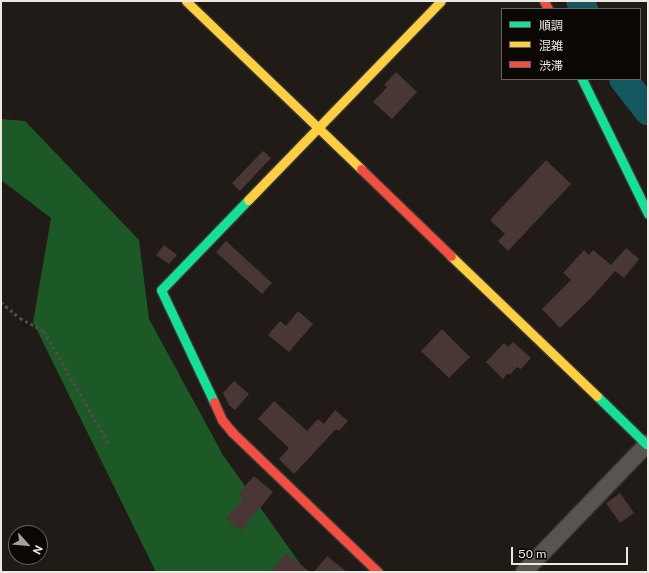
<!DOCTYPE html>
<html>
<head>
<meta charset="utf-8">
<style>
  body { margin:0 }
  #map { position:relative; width:649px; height:573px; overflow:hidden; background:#201b17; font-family:"Public Sans","Noto Sans JP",sans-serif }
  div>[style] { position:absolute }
  .forest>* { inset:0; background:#1c5927 }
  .river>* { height:28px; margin:-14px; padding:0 14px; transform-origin:14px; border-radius:14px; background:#15575e }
  .building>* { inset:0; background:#483735 }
  .path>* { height:2.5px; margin-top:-1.25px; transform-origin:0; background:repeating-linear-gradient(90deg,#504c4a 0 3px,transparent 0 6px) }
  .roads { filter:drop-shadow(1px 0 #3a3734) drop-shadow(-1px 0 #3a3734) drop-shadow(0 1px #3a3734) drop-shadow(0 -1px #3a3734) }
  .street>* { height:16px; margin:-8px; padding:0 8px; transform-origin:8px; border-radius:8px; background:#585450 }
  .fast>* { height:9px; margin:-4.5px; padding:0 4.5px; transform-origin:4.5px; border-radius:4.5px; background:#16e098 }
  .slow>* { height:9px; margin:-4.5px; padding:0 4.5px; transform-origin:4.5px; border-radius:4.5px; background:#ffcf43 }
  .jam>* { height:9px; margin:-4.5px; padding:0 4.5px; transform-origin:4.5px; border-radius:4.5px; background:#f24e42 }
  span { translate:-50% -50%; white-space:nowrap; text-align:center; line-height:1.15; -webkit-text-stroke:3.5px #0a0704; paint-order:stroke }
  .frame { position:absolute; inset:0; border:2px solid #eee8e3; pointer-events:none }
  .legend { position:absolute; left:501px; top:8px; width:140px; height:72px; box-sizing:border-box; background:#0a0704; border:1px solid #65615d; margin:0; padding:5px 7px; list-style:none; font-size:12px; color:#eee8e3 }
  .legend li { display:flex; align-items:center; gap:8px; height:20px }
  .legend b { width:20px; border:1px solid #65615d }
  .north { position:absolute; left:8px; top:525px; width:40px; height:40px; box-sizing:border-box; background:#0a0704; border:1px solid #65615d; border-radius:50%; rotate:117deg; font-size:11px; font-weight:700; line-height:16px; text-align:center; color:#eee8e3 }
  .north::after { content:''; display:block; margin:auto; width:14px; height:18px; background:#a6a09c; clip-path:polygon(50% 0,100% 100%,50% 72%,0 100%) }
  .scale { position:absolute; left:511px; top:547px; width:117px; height:18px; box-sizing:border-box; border:2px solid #eee8e3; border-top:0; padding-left:5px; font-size:12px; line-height:14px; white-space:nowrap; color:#eee8e3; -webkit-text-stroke:3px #0a0704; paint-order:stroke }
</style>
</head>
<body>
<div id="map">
  <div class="forest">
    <i style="clip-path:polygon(1px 119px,25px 121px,139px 240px,149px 319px,223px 455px,306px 572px,156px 572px,33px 322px,51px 218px,1px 180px)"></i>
  </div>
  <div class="river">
    <i style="left:580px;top:1px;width:9px;rotate:63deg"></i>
    <i style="left:623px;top:79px;width:41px;rotate:52deg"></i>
  </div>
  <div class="building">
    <i style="clip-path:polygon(396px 72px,417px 92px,392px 119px,373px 102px,387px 87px,384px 85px)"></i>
    <i style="clip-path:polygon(263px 151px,271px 158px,240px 191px,232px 183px)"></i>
    <i style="clip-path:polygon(546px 160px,571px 184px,508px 251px,498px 241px,505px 234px,490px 220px)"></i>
    <i style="clip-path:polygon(226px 241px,272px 283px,262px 294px,216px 252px)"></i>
    <i style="clip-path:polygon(164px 245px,177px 255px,169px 264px,156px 255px)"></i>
    <i style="clip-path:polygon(626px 248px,639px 259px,624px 278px,615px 271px,591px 298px,560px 328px,542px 309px,571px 280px,563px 273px,584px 250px,589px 255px,593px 250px,611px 265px)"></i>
    <i style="clip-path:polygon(298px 311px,313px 324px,289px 352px,268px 335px,280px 321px,286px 326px)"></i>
    <i style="clip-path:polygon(442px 329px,470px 357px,449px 378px,421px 351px)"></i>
    <i style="clip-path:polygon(513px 342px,531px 358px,521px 369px,517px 367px,511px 374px,507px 374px,503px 379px,486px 362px,504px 343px,508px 347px)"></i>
    <i style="clip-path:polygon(234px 381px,249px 394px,235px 410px,229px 405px,223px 393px)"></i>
    <i style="clip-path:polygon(274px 401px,307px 431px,318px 419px,324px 424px,335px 410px,348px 421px,339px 431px,336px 429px,294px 474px,279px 459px,289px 448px,258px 419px)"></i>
    <i style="clip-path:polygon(254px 476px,273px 492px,241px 531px,226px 519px,243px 498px,238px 494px)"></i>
    <i style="clip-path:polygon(620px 493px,634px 513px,620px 523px,606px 503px)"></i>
    <i style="clip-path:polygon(286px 553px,310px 572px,271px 572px)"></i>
    <i style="clip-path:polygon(327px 556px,347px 572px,314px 572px)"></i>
  </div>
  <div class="path">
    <i style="left:1px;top:302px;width:25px;rotate:40deg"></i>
    <i style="left:20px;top:318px;width:27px;rotate:28deg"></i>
    <i style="left:44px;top:331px;width:130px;rotate:60.1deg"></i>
  </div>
  <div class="roads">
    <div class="street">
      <i style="left:524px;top:572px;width:179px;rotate:-46.1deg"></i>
    </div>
    <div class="fast">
      <i style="left:582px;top:79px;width:150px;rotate:63.9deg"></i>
      <i style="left:597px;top:396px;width:69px;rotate:44.4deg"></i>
      <i style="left:214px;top:402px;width:124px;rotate:-115.3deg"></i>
      <i style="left:161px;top:290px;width:125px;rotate:-46deg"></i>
    </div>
    <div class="slow">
      <i style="left:186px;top:1px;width:243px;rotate:43.8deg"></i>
      <i style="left:248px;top:200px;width:277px;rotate:-45.9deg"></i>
      <i style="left:451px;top:256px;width:202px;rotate:43.8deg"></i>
    </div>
    <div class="jam">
      <i style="left:544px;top:1px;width:9px;rotate:63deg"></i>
      <i style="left:361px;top:169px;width:125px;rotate:44deg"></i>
      <i style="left:214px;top:402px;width:20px;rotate:66deg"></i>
      <i style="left:222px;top:420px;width:16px;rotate:50deg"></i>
      <i style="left:232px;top:432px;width:202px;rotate:43.8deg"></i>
    </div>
  </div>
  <div class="frame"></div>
  <ul class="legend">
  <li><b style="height:5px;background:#16e098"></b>順調</li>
  <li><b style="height:5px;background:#ffcf43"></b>混雑</li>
  <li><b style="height:5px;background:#f24e42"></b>渋滞</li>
  </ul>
  <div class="north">N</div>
  <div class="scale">50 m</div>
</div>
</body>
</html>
